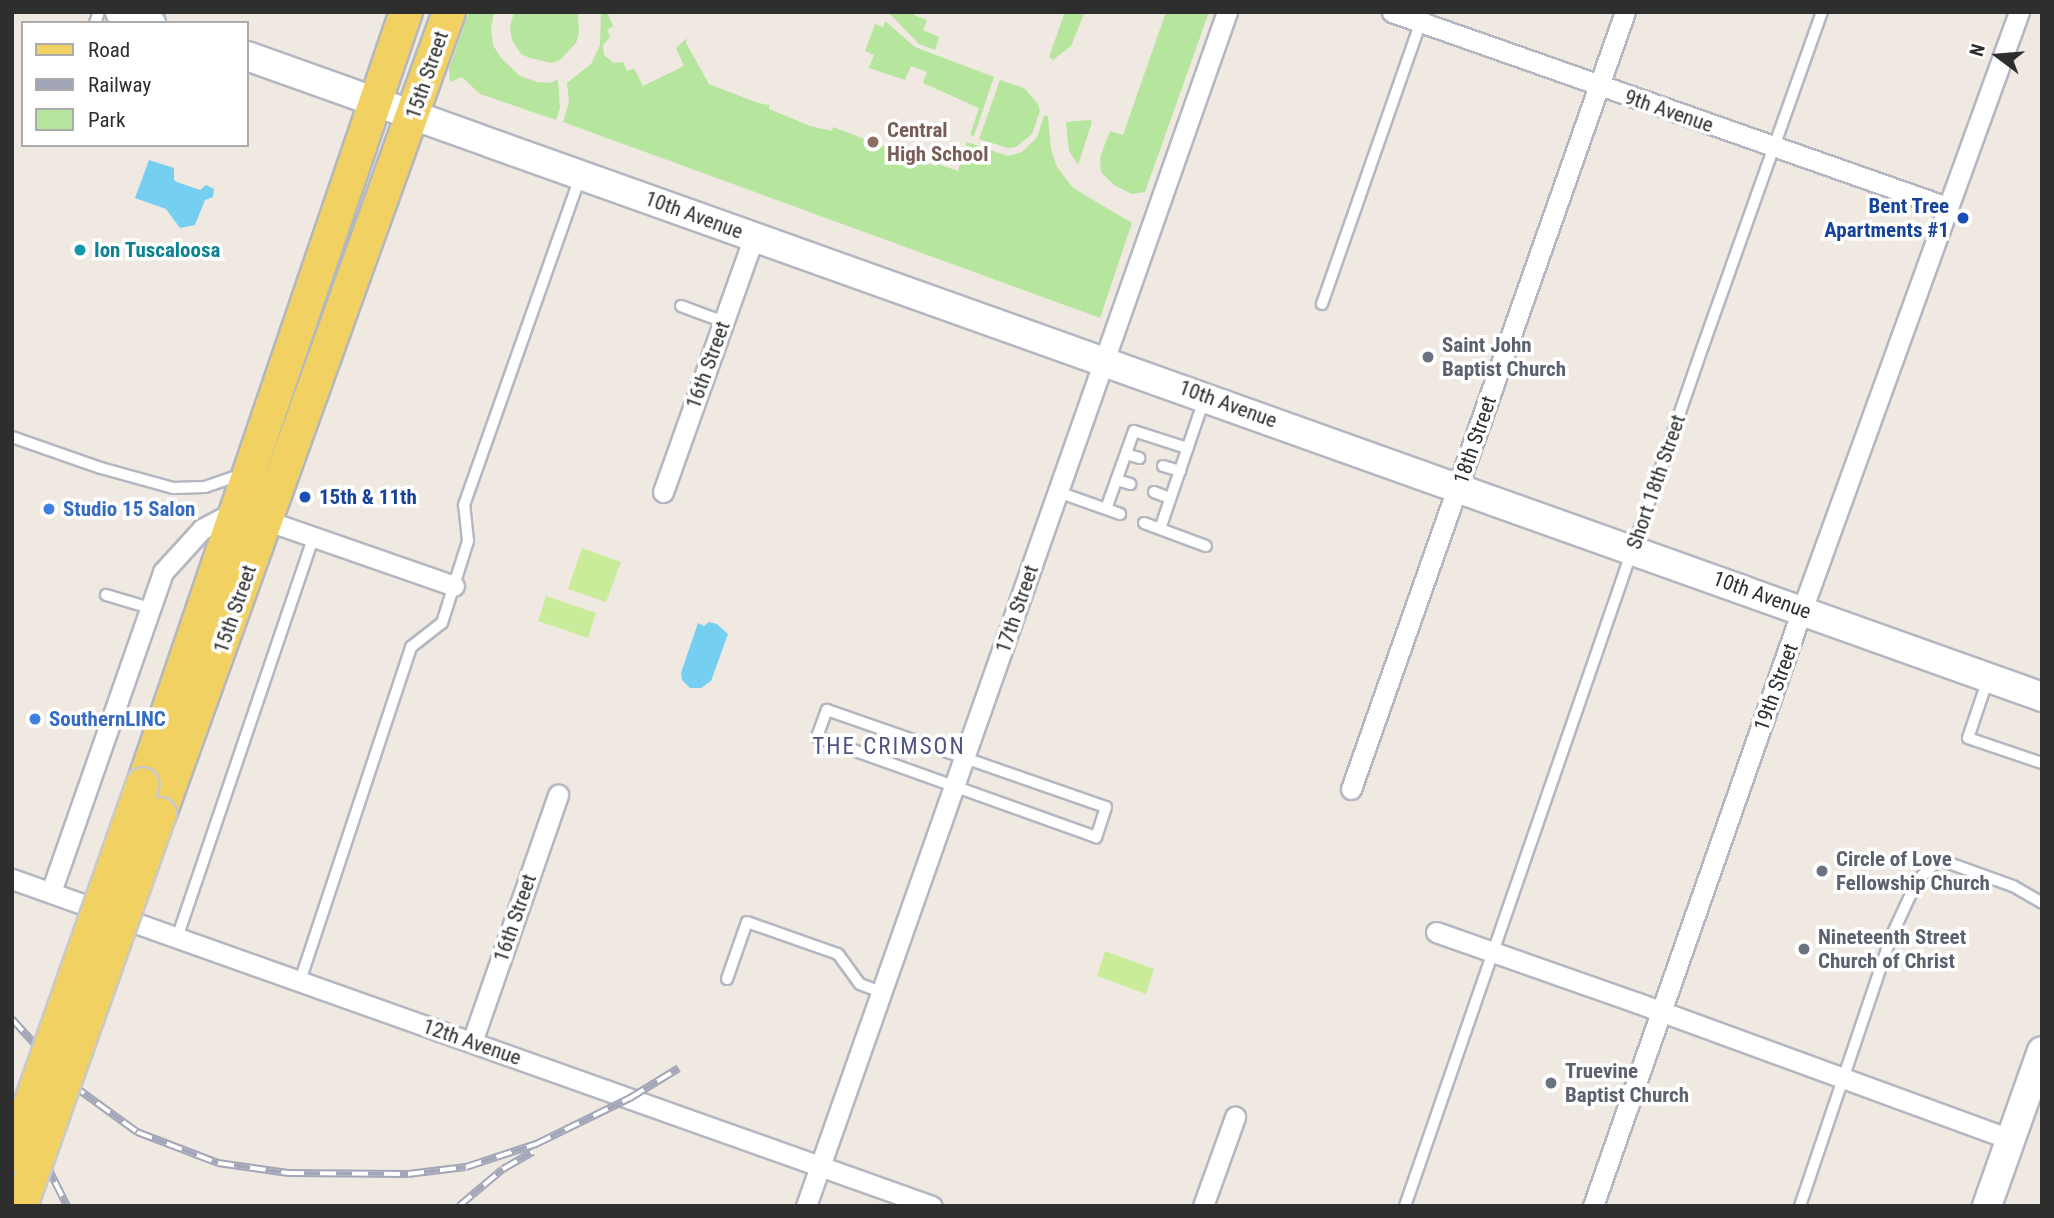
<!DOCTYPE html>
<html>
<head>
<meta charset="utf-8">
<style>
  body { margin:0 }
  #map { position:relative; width:2054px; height:1218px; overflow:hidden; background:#efe9e1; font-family:"Roboto Condensed",sans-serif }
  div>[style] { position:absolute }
  .green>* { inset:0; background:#b6e59e }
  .pitch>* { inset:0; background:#c9ec9a }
  .water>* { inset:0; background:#75cff0 }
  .roads { filter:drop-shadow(2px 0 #b4b7c1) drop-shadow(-2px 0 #b4b7c1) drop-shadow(0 2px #b4b7c1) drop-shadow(0 -2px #b4b7c1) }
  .service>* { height:10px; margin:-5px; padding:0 5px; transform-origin:5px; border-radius:5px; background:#fff }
  .minor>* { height:19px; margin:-9.5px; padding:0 9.5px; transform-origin:9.5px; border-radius:9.5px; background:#fff }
  .secondary>* { height:28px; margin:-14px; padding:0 14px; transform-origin:14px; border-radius:14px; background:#fff }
  .primary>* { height:32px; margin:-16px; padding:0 16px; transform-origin:16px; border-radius:16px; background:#f2d163 }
  .rail>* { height:8px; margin-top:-4px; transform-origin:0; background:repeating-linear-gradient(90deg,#fff 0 16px,#a3a6b8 0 32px); box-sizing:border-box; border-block:2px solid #a3a6b8 }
  .bridges { filter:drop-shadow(2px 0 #c9c9c9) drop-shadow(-2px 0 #c9c9c9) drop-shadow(0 2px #c9c9c9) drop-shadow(0 -2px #c9c9c9) }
  .primary-bridge>* { height:32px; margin:-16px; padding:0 16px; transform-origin:16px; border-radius:16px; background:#f2d163 }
  .dots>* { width:19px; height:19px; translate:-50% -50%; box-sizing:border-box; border:4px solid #fff; border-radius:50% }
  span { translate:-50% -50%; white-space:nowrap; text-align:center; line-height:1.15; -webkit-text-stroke:7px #fff; paint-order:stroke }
  .street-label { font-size:21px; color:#2e2e2e }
  .education-label { font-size:21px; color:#785e54; font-weight:700 }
  .left { translate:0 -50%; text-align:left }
  .transit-label { font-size:21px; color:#164399; font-weight:700 }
  .right { translate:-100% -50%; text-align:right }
  .culture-label { font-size:21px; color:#0d838f; font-weight:700 }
  .worship-label { font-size:21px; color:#5b616d; font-weight:700 }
  .shop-label { font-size:21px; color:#366cbe; font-weight:700 }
  .neighbourhood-label { font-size:23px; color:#4d5680; letter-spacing:2px }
  .frame { position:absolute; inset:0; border:14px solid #2e2e2e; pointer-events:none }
  .legend { position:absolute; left:21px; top:21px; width:228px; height:126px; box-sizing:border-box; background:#fff; border:2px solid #ababab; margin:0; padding:9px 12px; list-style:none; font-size:21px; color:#2e2e2e }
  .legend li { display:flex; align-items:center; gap:14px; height:35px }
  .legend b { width:35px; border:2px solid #ababab }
  .north { position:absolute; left:1963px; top:21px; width:70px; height:70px; -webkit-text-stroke:5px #fff; paint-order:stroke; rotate:286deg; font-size:19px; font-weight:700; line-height:28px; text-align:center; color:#2e2e2e }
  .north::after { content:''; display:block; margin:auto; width:24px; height:32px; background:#2e2e2e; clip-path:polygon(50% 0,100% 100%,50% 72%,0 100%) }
</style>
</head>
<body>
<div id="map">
  <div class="green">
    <i style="clip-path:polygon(469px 12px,494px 12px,491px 28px,493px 45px,501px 58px,520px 76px,537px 82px,550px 83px,558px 79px,560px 108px,556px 120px,480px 94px,462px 77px,450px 82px,449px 69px)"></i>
    <i style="clip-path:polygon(514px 12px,578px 12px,579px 33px,576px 43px,560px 60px,551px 63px,530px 58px,521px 54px,512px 40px,510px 27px)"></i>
    <i style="clip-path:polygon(601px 12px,607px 12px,613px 26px,607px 30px,610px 37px,603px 45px,604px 55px,614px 63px,623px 62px,627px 71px,634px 68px,643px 86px,684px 66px,676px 48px,687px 38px,686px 43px,709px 84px,758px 103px,769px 105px,769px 109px,810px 126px,832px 131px,833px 127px,936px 166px,938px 164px,958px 171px,967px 142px,1008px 156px,1022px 152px,1037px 137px,1044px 116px,1048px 116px,1051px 149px,1057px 167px,1073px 188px,1132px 223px,1100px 318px,563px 122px,569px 102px,567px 83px,591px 64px,600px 45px)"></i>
    <i style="clip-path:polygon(888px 12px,914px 12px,914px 15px,927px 20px,923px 30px,939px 37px,935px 50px,919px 44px)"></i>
    <i style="clip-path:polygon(1065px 12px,1084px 14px,1071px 46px,1053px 60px,1049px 57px)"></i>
    <i style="clip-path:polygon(1166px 12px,1209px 12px,1145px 192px,1132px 194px,1114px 185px,1101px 172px,1100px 157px,1110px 131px,1123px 135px)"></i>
    <i style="clip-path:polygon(885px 21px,915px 47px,994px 77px,974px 136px,970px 135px,979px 108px,923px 83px,927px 72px,911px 66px,905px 80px,869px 68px,874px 55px,865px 51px,875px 24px,883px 27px)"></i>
    <i style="clip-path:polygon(1000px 80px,1024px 88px,1038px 104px,1040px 111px,1032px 134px,1016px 147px,1008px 148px,979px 139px)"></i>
    <i style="clip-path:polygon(1090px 120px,1092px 122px,1078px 165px,1069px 151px,1066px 122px)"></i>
  </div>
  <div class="pitch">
    <i style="clip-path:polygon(582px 548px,621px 562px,606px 602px,568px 589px)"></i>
    <i style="clip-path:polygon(546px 596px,596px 613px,588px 638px,538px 621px)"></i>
    <i style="clip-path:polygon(1105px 951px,1154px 969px,1146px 994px,1097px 976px)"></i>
  </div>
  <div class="water">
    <i style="clip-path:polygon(149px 160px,174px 168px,174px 180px,177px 182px,200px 190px,206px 185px,214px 189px,213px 197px,205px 200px,195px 225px,180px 228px,166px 209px,135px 198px)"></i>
    <i style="clip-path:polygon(709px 622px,717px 624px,728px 634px,711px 681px,701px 688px,690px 688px,682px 680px,681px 673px,698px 623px,704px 626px)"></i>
  </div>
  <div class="roads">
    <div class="service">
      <i style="left:95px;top:23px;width:12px;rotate:-70deg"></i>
      <i style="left:1322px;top:304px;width:309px;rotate:-70.7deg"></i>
      <i style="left:681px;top:306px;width:46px;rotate:20.4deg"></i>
      <i style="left:12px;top:437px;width:94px;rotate:19.2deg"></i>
      <i style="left:101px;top:468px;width:75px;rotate:15.5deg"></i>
      <i style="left:173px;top:488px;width:32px;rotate:-2deg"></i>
      <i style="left:205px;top:487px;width:39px;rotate:-19deg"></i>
      <i style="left:1126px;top:454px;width:14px;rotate:17deg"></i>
      <i style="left:1163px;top:466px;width:18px;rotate:16deg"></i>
      <i style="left:1117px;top:480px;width:14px;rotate:17deg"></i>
      <i style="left:1058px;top:492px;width:66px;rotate:19.5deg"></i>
      <i style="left:1154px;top:492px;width:17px;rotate:21deg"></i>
      <i style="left:1106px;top:509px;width:83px;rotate:-70.3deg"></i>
      <i style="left:1134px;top:431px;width:56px;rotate:17.8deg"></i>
      <i style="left:1144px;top:523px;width:66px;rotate:20.4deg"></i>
      <i style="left:1160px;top:529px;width:136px;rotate:-71.2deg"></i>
      <i style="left:106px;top:595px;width:46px;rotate:16.5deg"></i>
      <i style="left:1988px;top:679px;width:62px;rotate:108.7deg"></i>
      <i style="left:1968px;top:738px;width:78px;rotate:18.7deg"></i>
      <i style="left:827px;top:710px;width:295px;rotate:19.2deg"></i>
      <i style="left:1106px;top:807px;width:32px;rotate:108deg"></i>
      <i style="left:1096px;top:837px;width:296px;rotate:-160.3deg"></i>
      <i style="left:817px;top:737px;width:29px;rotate:-70deg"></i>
      <i style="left:177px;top:938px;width:422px;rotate:-71.2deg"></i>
      <i style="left:727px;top:979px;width:60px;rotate:-70.7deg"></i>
      <i style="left:747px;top:922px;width:96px;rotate:19.4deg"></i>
      <i style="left:838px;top:954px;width:37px;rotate:54deg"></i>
      <i style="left:860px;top:984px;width:22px;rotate:21deg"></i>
      <i style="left:300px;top:981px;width:352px;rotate:-71.6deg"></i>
      <i style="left:411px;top:647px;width:39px;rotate:-38deg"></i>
      <i style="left:442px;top:623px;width:86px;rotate:-72.4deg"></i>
      <i style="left:468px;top:541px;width:36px;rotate:-96deg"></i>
      <i style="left:464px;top:505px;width:347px;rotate:-70.5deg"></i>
      <i style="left:1405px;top:1206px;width:910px;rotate:-70.89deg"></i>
      <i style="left:1703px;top:346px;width:355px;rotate:-70.4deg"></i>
      <i style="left:1800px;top:1206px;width:284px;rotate:-71.3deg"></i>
      <i style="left:1891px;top:937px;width:62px;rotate:-65.1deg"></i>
      <i style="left:1917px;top:881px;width:27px;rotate:-45deg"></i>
      <i style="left:1936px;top:862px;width:10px"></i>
      <i style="left:1946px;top:862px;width:71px;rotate:19.7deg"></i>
      <i style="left:2013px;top:886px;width:34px;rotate:30deg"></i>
    </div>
    <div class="minor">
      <i style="left:1392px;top:12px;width:588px;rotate:19.36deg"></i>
      <i style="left:663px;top:492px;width:271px;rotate:-70.4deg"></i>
      <i style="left:265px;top:520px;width:200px;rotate:19.2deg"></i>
      <i style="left:1351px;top:789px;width:824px;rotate:-70.58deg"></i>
      <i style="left:12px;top:879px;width:976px;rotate:19.57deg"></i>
      <i style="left:51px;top:892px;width:339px;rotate:-70.7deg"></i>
      <i style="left:163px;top:572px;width:58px;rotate:-47.8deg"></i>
      <i style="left:202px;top:529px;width:38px;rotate:-28deg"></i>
      <i style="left:1436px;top:932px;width:214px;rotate:19.4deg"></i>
      <i style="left:1638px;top:1003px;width:395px;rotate:20.1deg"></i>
      <i style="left:472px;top:1042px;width:262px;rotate:-70.8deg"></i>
      <i style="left:806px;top:1206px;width:1266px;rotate:-70.58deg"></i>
      <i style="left:1203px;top:1206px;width:95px;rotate:-70.2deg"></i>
      <i style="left:1593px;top:1206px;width:632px;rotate:-70.68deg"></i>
      <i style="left:1802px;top:610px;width:636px;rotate:-70.06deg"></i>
    </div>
    <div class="secondary">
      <i style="left:120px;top:12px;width:33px;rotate:20deg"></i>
      <i style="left:247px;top:56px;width:1906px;rotate:19.65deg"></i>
      <i style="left:1987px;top:1206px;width:164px;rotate:-70.5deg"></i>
    </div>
    <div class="primary">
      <i style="left:143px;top:784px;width:816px;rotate:-71.19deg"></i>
      <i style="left:160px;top:814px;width:852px;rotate:-70.18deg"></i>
    </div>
  </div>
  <div class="rail">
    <i style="left:12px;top:1019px;width:88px;rotate:47.8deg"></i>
    <i style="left:71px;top:1084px;width:82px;rotate:36deg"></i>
    <i style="left:137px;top:1132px;width:87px;rotate:20.9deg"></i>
    <i style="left:218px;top:1163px;width:71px;rotate:8.1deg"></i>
    <i style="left:288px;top:1173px;width:120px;rotate:0.5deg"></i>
    <i style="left:408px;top:1174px;width:58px;rotate:-6.9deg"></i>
    <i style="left:466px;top:1167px;width:74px;rotate:-18.2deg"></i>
    <i style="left:536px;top:1144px;width:105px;rotate:-26.1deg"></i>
    <i style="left:630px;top:1098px;width:57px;rotate:-31.5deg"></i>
    <i style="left:12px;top:1096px;width:123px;rotate:63.4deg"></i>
    <i style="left:459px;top:1206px;width:57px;rotate:-40.1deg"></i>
    <i style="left:503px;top:1169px;width:34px;rotate:-30deg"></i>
  </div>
  <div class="bridges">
    <div class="primary-bridge">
      <i style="left:12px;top:1155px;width:393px;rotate:-70.6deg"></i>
      <i style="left:21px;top:1206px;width:416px;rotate:-70.5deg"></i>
    </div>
  </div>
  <div class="dots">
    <i style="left:873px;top:142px;background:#8d6e63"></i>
    <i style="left:1963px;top:218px;background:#1a4fb4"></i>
    <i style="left:80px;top:250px;background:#0f9aa8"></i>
    <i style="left:1428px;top:357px;background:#6b7280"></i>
    <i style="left:305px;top:497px;background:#1a4fb4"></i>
    <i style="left:49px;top:509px;background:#3f7fe0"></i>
    <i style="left:35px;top:719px;background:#3f7fe0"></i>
    <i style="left:1822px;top:871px;background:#6b7280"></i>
    <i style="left:1804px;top:949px;background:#6b7280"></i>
    <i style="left:1551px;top:1083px;background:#6b7280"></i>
  </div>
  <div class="street-label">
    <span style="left:427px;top:75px;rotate:-71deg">15th Street</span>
    <span style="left:1669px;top:111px;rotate:19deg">9th Avenue</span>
    <span style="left:694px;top:215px;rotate:20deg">10th Avenue</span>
    <span style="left:708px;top:365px;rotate:-70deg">16th Street</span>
    <span style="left:1228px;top:404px;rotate:20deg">10th Avenue</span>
    <span style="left:1475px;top:440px;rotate:-71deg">18th Street</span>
    <span style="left:1656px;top:482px;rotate:-71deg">Short 18th Street</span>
    <span style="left:1762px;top:595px;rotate:20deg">10th Avenue</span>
    <span style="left:235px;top:609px;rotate:-71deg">15th Street</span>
    <span style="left:1017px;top:609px;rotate:-71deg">17th Street</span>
    <span style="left:1776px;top:687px;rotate:-70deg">19th Street</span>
    <span style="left:515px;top:918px;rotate:-71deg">16th Street</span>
    <span style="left:472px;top:1042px;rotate:19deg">12th Avenue</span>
  </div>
  <div class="education-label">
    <span class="left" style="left:887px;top:142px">Central<br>High School</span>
  </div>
  <div class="transit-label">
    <span class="right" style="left:1949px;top:218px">Bent Tree<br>Apartments #1</span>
    <span class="left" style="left:319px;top:497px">15th &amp; 11th</span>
  </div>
  <div class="culture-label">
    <span class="left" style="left:94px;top:250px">Ion Tuscaloosa</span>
  </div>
  <div class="worship-label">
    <span class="left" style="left:1442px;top:357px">Saint John<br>Baptist Church</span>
    <span class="left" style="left:1836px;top:871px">Circle of Love<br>Fellowship Church</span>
    <span class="left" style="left:1818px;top:949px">Nineteenth Street<br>Church of Christ</span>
    <span class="left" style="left:1565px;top:1083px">Truevine<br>Baptist Church</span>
  </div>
  <div class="shop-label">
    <span class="left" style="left:63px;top:509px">Studio 15 Salon</span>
    <span class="left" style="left:49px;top:719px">SouthernLINC</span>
  </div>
  <div class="neighbourhood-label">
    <span style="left:889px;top:747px">THE CRIMSON</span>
  </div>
  <div class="frame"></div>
  <ul class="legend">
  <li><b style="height:9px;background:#f2d163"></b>Road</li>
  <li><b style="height:9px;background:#a3a6b8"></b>Railway</li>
  <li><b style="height:19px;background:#b6e59e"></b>Park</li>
  </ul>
  <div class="north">N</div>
</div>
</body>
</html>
